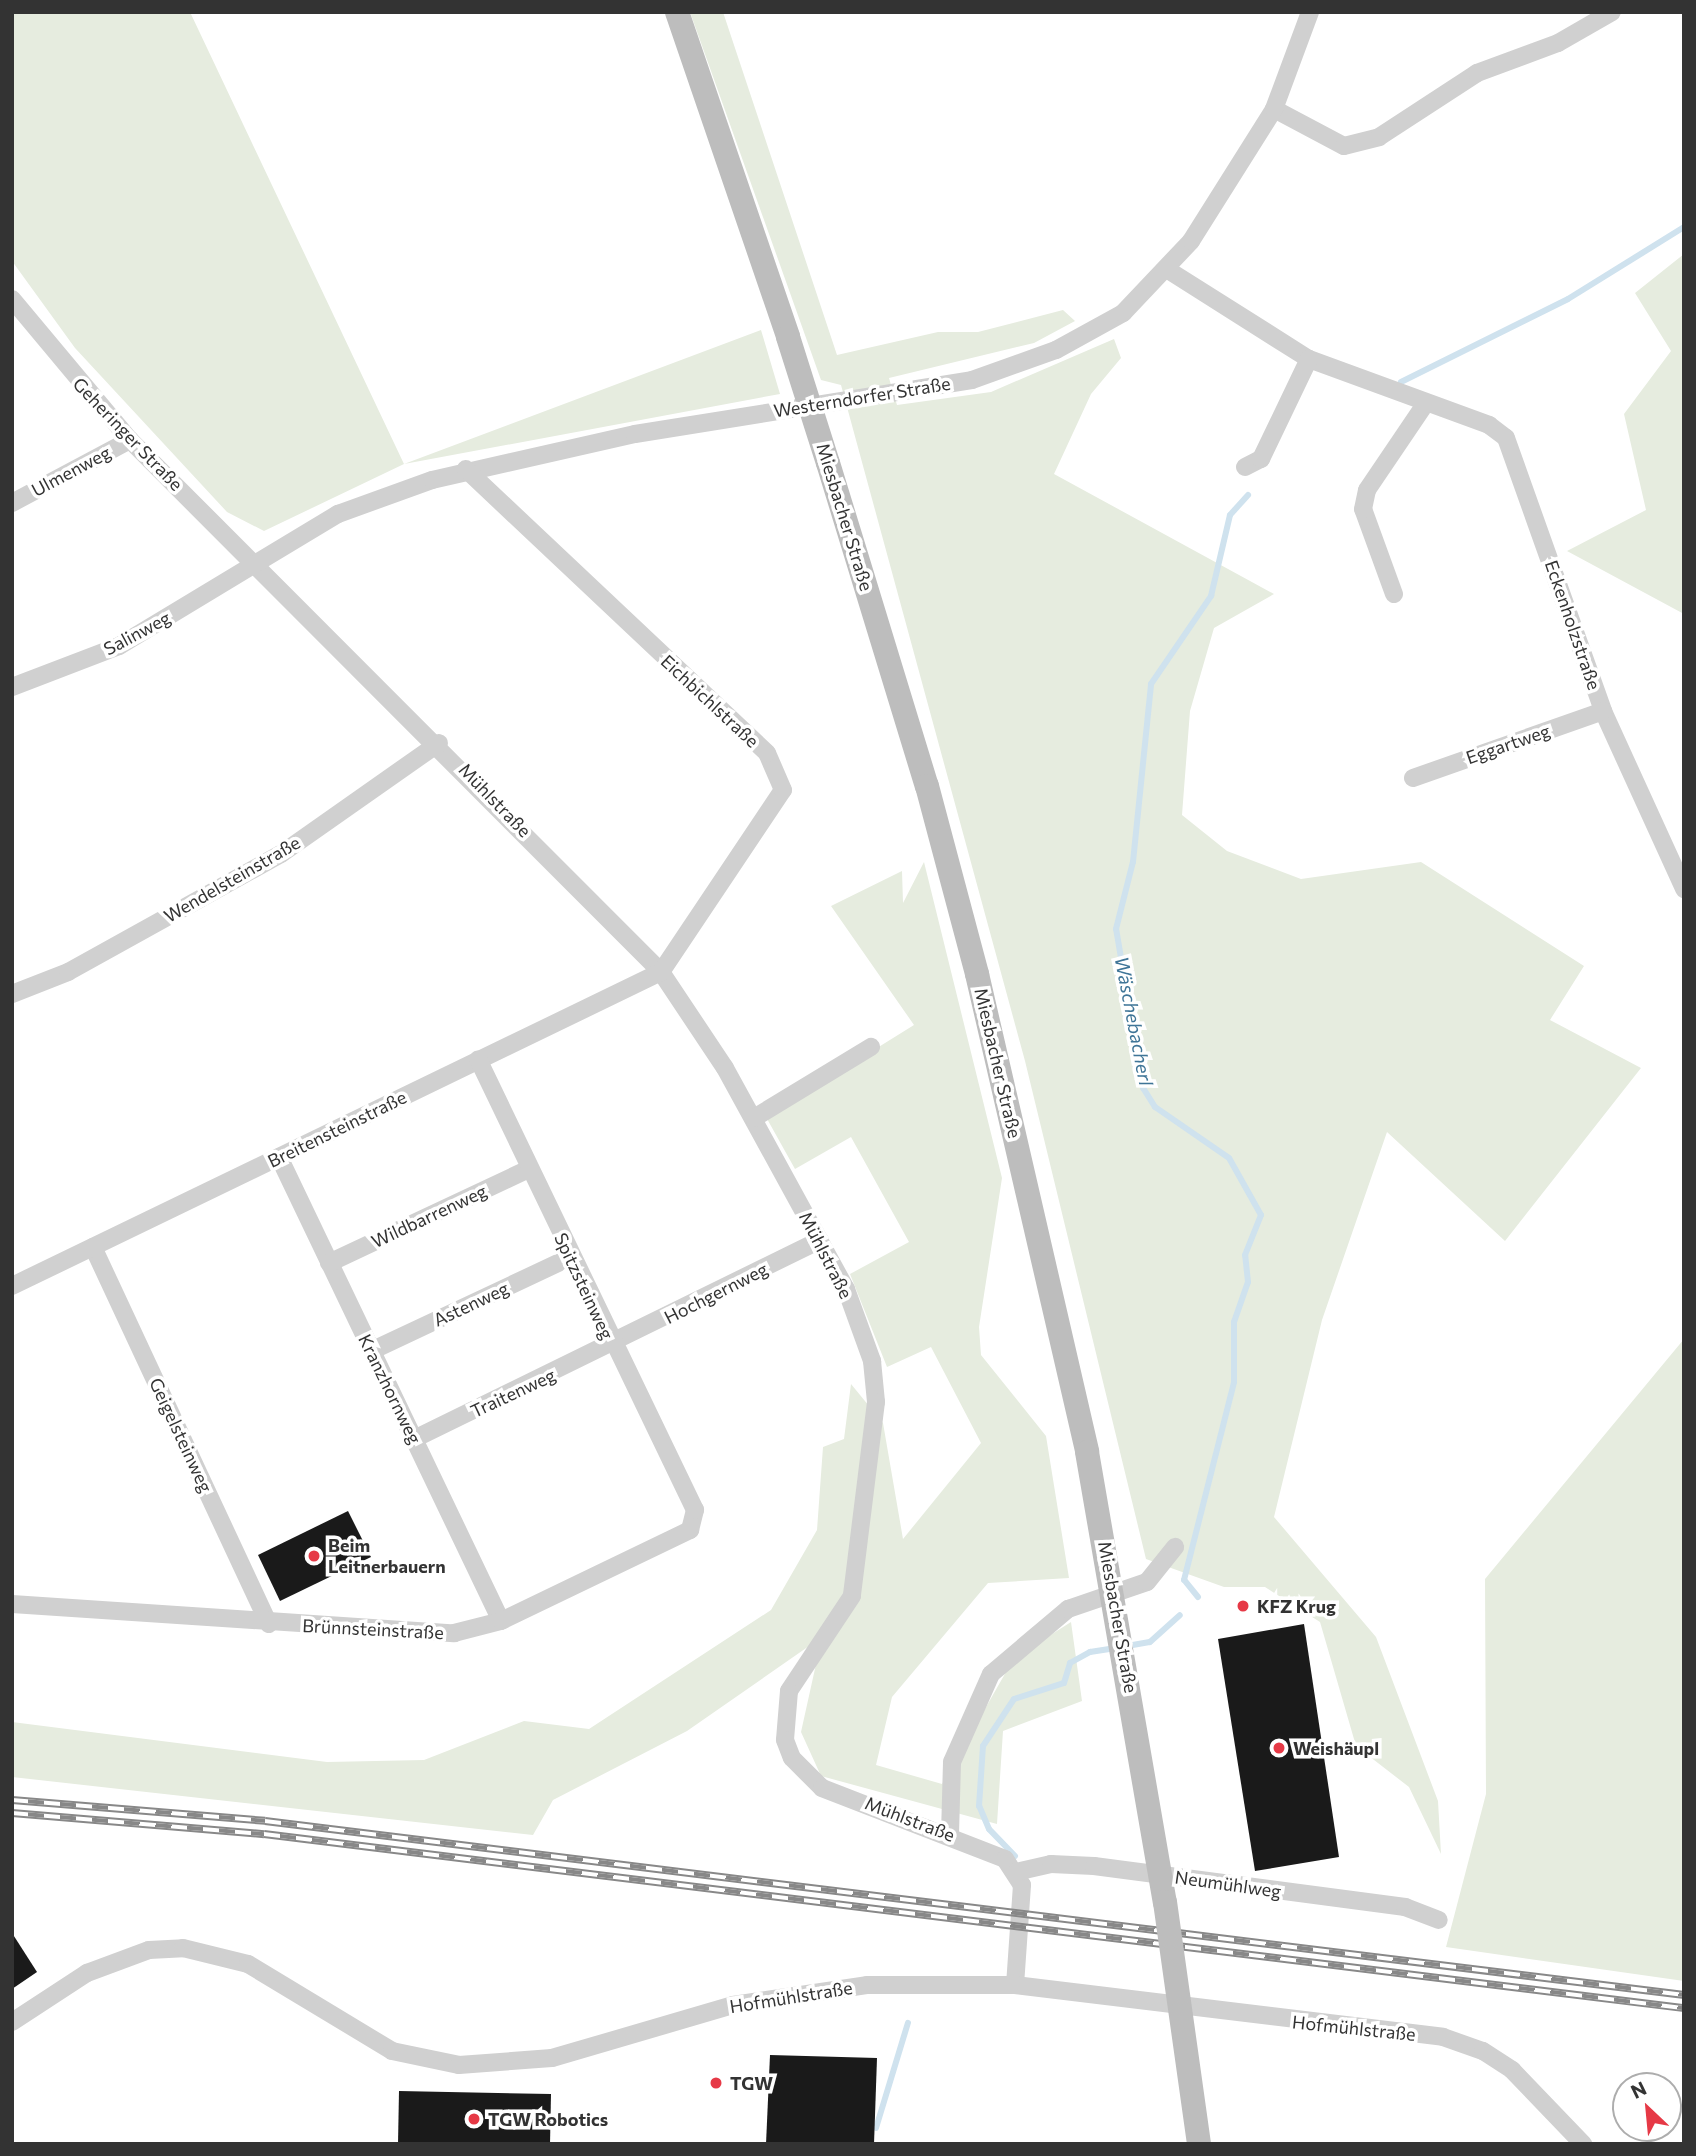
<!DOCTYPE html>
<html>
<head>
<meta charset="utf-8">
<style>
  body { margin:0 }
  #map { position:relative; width:1696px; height:2156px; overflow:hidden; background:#fff; font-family:Commissioner,sans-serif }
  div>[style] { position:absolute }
  .green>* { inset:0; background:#e6ecdf }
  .stream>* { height:6px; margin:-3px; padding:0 3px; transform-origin:3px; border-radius:3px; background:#cfe2ee }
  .building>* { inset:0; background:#1a1a1a }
  .street>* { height:18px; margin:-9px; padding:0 9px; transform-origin:9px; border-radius:9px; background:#d0d0d0 }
  .secondary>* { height:24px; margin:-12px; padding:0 12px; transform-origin:12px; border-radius:12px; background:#bdbdbd }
  .rail>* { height:8px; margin-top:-4px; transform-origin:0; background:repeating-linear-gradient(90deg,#fff 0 16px,#888 0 32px); box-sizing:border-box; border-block:2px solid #888 }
  .secondary-bridge>* { height:24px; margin:-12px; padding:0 12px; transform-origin:12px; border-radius:12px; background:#bdbdbd }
  .dots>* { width:19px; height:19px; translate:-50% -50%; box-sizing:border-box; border:4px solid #fff; border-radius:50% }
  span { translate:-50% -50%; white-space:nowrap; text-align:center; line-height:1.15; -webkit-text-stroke:7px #fff; paint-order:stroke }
  .street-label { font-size:18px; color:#333 }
  .poi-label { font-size:18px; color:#333; font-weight:700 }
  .left { translate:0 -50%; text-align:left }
  .water-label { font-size:19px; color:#3f7597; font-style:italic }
  .frame { position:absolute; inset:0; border:14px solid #333; pointer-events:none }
  .north { position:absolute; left:1612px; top:2072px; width:70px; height:70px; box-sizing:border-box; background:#fff; border:2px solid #adadad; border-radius:50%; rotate:334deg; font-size:19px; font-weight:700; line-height:28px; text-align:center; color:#333 }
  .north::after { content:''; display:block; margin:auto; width:24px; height:32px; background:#e63946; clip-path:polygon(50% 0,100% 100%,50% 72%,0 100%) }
</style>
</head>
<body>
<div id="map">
  <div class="green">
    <i style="clip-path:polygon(12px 12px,190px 12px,404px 464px,761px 330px,780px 394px,404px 464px,264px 531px,227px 512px,75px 348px,12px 261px)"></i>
    <i style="clip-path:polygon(690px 12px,723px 12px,837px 355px,938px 332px,978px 332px,1063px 310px,1075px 321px,1034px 343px,889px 378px,897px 405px,991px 392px,1114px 339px,1121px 358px,1091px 394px,1054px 474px,1274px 594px,1214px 628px,1190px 711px,1182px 815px,1227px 851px,1301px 879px,1421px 862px,1584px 966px,1550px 1020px,1641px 1068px,1505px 1241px,1387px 1132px,1322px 1320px,1274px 1517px,1376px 1637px,1438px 1801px,1441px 1854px,1409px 1787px,1356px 1746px,1320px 1622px,1265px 1587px,1224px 1587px,1146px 1559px,1025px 1061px,841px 385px,821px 380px)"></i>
    <i style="clip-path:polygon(1684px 254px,1684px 614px,1567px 551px,1646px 510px,1624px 414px,1671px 351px,1635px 293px)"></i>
    <i style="clip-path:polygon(924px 862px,1002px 1178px,979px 1327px,981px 1355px,1046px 1436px,1069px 1578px,988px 1583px,892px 1697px,876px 1765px,942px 1784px,1014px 1658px,1071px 1622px,1082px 1701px,1003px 1731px,997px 1824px,821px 1776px,801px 1732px,822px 1637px,687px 1731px,553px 1800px,533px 1835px,12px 1777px,12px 1722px,327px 1762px,424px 1760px,524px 1721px,589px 1729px,771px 1610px,817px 1530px,823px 1447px,844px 1439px,851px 1384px,883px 1423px,903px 1539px,981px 1443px,931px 1347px,887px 1367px,850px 1274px,909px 1242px,851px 1137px,795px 1169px,766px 1117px,914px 1025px,831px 906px,902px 871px,903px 903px)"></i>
    <i style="clip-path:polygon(1684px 1339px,1684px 1981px,1446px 1947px,1486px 1794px,1485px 1579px)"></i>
  </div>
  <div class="stream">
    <i style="left:1401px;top:382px;width:186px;rotate:-26.4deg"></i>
    <i style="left:1568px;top:299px;width:137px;rotate:-31.8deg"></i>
    <i style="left:1198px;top:1597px;width:22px;rotate:-129deg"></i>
    <i style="left:1184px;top:1580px;width:204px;rotate:-75.8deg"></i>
    <i style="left:1234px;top:1382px;width:60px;rotate:-90deg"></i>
    <i style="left:1234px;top:1322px;width:42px;rotate:-70.7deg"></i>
    <i style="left:1248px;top:1282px;width:27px;rotate:-96deg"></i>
    <i style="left:1245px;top:1255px;width:43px;rotate:-68.2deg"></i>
    <i style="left:1261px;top:1215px;width:65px;rotate:-119.3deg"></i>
    <i style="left:1229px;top:1158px;width:90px;rotate:-145.4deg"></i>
    <i style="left:1155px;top:1107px;width:22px;rotate:-122deg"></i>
    <i style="left:1143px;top:1088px;width:161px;rotate:-99.6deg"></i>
    <i style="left:1116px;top:929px;width:69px;rotate:-75.8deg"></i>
    <i style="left:1133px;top:862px;width:179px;rotate:-84.2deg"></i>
    <i style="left:1151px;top:684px;width:107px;rotate:-55.7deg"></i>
    <i style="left:1211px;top:596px;width:83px;rotate:-76.8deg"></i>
    <i style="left:1230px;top:515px;width:27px;rotate:-48deg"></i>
    <i style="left:1127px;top:1646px;width:23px;rotate:-10deg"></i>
    <i style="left:1150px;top:1642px;width:40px;rotate:-42deg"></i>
    <i style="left:1015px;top:1856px;width:37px;rotate:-134deg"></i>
    <i style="left:989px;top:1829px;width:25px;rotate:-113deg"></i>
    <i style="left:979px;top:1806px;width:60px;rotate:-86.2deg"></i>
    <i style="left:983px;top:1746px;width:56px;rotate:-56.6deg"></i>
    <i style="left:1014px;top:1699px;width:52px;rotate:-17.7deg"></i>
    <i style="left:1064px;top:1683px;width:21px;rotate:-73deg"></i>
    <i style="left:1070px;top:1663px;width:23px;rotate:-29deg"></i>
    <i style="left:1090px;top:1652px;width:26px;rotate:-9deg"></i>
    <i style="left:876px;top:2128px;width:110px;rotate:-73.1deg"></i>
  </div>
  <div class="building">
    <i style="clip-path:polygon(348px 1511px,371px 1557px,280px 1601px,258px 1555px)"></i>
    <i style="clip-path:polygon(1304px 1624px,1339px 1857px,1255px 1871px,1218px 1639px)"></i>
    <i style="clip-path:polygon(12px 1933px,37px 1972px,12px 1989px)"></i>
    <i style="clip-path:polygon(770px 2055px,877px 2058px,874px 2144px,766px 2144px)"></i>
    <i style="clip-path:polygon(399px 2091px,551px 2094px,550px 2144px,398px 2144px)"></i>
  </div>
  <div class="street">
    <i style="left:1274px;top:109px;width:79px;rotate:27.9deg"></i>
    <i style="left:1344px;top:146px;width:36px;rotate:-14deg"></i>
    <i style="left:1379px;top:137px;width:117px;rotate:-33.1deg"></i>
    <i style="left:1477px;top:73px;width:86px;rotate:-20.3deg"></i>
    <i style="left:1558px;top:43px;width:62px;rotate:-29.9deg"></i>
    <i style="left:1168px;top:270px;width:167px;rotate:32.3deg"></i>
    <i style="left:1309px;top:359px;width:192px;rotate:20.1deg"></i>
    <i style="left:1489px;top:425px;width:21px;rotate:37deg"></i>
    <i style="left:1506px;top:438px;width:290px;rotate:70.4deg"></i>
    <i style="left:1603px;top:711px;width:196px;rotate:65.5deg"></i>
    <i style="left:12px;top:299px;width:184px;rotate:50.1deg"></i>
    <i style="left:130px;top:440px;width:752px;rotate:45.05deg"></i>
    <i style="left:661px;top:972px;width:115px;rotate:56.3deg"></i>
    <i style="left:725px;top:1068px;width:252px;rotate:61.3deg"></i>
    <i style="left:846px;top:1289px;width:77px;rotate:70.1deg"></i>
    <i style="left:872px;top:1361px;width:41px;rotate:84.4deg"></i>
    <i style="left:876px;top:1402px;width:195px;rotate:97.1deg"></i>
    <i style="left:852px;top:1596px;width:114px;rotate:123.6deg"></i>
    <i style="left:789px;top:1691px;width:49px;rotate:94.7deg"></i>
    <i style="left:785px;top:1740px;width:19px;rotate:69deg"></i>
    <i style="left:792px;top:1758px;width:42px;rotate:45deg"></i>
    <i style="left:822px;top:1788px;width:196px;rotate:21.2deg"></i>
    <i style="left:1005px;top:1859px;width:31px;rotate:57deg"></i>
    <i style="left:1022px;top:1885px;width:100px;rotate:94deg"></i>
    <i style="left:1245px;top:467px;width:18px;rotate:-27deg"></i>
    <i style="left:1261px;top:459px;width:111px;rotate:-64.4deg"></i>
    <i style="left:12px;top:503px;width:134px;rotate:-28.1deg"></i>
    <i style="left:1394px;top:594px;width:90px;rotate:-110deg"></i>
    <i style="left:1363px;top:509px;width:19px;rotate:-78deg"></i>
    <i style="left:1367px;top:490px;width:105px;rotate:-55.9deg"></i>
    <i style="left:12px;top:687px;width:115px;rotate:-21deg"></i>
    <i style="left:119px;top:646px;width:256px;rotate:-31.1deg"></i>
    <i style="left:338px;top:514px;width:100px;rotate:-19.9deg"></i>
    <i style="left:432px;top:480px;width:208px;rotate:-12.8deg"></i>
    <i style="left:635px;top:434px;width:341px;rotate:-9.1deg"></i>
    <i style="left:972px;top:380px;width:89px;rotate:-19.7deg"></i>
    <i style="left:1056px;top:350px;width:77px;rotate:-28.9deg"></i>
    <i style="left:1123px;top:313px;width:99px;rotate:-46.6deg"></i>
    <i style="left:1191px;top:241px;width:156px;rotate:-57.8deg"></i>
    <i style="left:1274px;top:109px;width:103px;rotate:-69.6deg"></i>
    <i style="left:1413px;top:778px;width:201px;rotate:-19.4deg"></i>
    <i style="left:12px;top:994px;width:60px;rotate:-21.4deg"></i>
    <i style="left:68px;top:972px;width:244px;rotate:-29deg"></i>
    <i style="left:281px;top:854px;width:193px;rotate:-35.1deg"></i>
    <i style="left:754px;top:1118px;width:137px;rotate:-31.3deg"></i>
    <i style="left:279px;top:1157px;width:514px;rotate:64.43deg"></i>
    <i style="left:93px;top:1247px;width:416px;rotate:65deg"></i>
    <i style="left:329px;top:1263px;width:221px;rotate:-25.2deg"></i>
    <i style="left:12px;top:1286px;width:721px;rotate:-25.82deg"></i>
    <i style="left:661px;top:972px;width:219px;rotate:-56.2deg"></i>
    <i style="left:783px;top:790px;width:40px;rotate:-113.4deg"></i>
    <i style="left:767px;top:753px;width:414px;rotate:-136.7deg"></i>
    <i style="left:371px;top:1351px;width:221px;rotate:-25.2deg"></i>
    <i style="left:414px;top:1439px;width:452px;rotate:-26.1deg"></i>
    <i style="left:12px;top:1604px;width:443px;rotate:3.8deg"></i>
    <i style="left:454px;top:1633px;width:49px;rotate:-14.3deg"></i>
    <i style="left:501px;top:1621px;width:210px;rotate:-25.7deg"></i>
    <i style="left:690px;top:1530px;width:21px;rotate:-76deg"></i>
    <i style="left:695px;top:1510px;width:500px;rotate:-115.7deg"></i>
    <i style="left:950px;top:1834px;width:72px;rotate:-88.4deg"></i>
    <i style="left:952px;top:1762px;width:96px;rotate:-66.1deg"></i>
    <i style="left:991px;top:1674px;width:101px;rotate:-40.2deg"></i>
    <i style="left:1068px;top:1609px;width:83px;rotate:-18.9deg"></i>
    <i style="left:1147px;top:1582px;width:45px;rotate:-51.3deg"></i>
    <i style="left:1016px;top:1872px;width:36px;rotate:-13deg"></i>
    <i style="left:1051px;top:1864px;width:43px;rotate:2.7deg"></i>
    <i style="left:1094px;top:1866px;width:314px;rotate:7.5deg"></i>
    <i style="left:1405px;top:1907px;width:36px;rotate:21deg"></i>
    <i style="left:12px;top:2022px;width:90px;rotate:-33.2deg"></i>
    <i style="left:87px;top:1973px;width:66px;rotate:-20.4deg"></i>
    <i style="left:149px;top:1950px;width:34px;rotate:-3deg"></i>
    <i style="left:183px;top:1948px;width:67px;rotate:13.8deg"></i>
    <i style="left:248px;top:1964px;width:168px;rotate:31.1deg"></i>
    <i style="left:392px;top:2051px;width:68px;rotate:11.8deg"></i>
    <i style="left:459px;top:2065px;width:93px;rotate:-4.3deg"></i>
    <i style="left:552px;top:2058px;width:189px;rotate:-16.3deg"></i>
    <i style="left:733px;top:2005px;width:135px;rotate:-8.5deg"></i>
    <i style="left:867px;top:1985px;width:148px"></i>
    <i style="left:1015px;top:1985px;width:431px;rotate:6.9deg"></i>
    <i style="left:1443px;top:2037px;width:42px;rotate:19.3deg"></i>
    <i style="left:1483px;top:2051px;width:35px;rotate:33deg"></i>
    <i style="left:1512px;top:2070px;width:103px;rotate:46.2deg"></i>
  </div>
  <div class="secondary">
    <i style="left:677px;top:12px;width:343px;rotate:71.1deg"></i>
    <i style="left:828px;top:463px;width:338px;rotate:73deg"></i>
    <i style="left:927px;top:786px;width:195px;rotate:75.1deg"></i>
    <i style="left:977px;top:974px;width:490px;rotate:77deg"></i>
  </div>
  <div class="rail">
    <i style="left:12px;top:1800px;width:254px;rotate:4.7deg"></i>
    <i style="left:265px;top:1821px;width:1430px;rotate:6.99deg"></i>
    <i style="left:12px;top:1813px;width:253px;rotate:4.8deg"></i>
    <i style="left:264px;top:1834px;width:1431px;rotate:6.99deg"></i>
  </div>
  <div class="secondary-bridge">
    <i style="left:788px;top:337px;width:132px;rotate:72.4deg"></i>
    <i style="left:1087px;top:1452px;width:457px;rotate:80.2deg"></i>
    <i style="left:1165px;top:1902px;width:244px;rotate:82deg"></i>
  </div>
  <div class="dots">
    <i style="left:314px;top:1556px;background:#e63946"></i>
    <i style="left:1243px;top:1606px;background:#e63946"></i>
    <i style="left:1279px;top:1748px;background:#e63946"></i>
    <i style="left:716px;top:2083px;background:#e63946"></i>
    <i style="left:474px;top:2119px;background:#e63946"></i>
  </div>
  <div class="street-label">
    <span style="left:862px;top:397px;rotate:-9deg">Westerndorfer Straße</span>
    <span style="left:128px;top:434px;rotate:46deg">Geheringer Straße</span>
    <span style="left:71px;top:471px;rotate:-28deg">Ulmenweg</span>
    <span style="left:845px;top:517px;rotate:73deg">Miesbacher Straße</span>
    <span style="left:1573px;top:625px;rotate:71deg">Eckenholzstraße</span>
    <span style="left:137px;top:633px;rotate:-28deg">Salinweg</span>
    <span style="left:710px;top:701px;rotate:43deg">Eichbichlstraße</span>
    <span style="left:1508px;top:744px;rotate:-19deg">Eggartweg</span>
    <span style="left:495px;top:800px;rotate:46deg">Mühlstraße</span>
    <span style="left:232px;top:879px;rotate:-30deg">Wendelsteinstraße</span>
    <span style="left:998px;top:1063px;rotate:77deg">Miesbacher Straße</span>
    <span style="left:337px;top:1129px;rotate:-26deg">Breitensteinstraße</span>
    <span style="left:429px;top:1216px;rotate:-25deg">Wildbarrenweg</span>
    <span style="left:826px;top:1255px;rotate:63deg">Mühlstraße</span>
    <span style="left:584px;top:1286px;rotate:65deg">Spitzsteinweg</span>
    <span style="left:716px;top:1293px;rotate:-27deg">Hochgernweg</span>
    <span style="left:471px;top:1304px;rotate:-25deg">Astenweg</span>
    <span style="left:390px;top:1389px;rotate:64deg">Kranzhornweg</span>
    <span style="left:513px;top:1393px;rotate:-25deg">Traitenweg</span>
    <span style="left:181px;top:1435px;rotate:65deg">Geigelsteinweg</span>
    <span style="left:1118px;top:1617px;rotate:80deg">Miesbacher Straße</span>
    <span style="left:373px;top:1629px;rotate:3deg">Brünnsteinstraße</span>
    <span style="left:910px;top:1819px;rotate:21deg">Mühlstraße</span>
    <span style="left:1228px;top:1884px;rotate:8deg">Neumühlweg</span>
    <span style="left:791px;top:1997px;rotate:-9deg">Hofmühlstraße</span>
    <span style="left:1354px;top:2028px;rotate:6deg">Hofmühlstraße</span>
  </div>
  <div class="poi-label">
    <span class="left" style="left:328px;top:1556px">Beim<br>Leitnerbauern</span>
    <span class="left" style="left:1257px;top:1606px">KFZ Krug</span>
    <span class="left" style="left:1293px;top:1748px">Weishäupl</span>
    <span class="left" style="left:730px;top:2083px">TGW</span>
    <span class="left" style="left:488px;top:2119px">TGW Robotics</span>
  </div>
  <div class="water-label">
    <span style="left:1134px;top:1021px;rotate:79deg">Wäschebacherl</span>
  </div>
  <div class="frame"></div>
  <div class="north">N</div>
</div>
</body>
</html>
